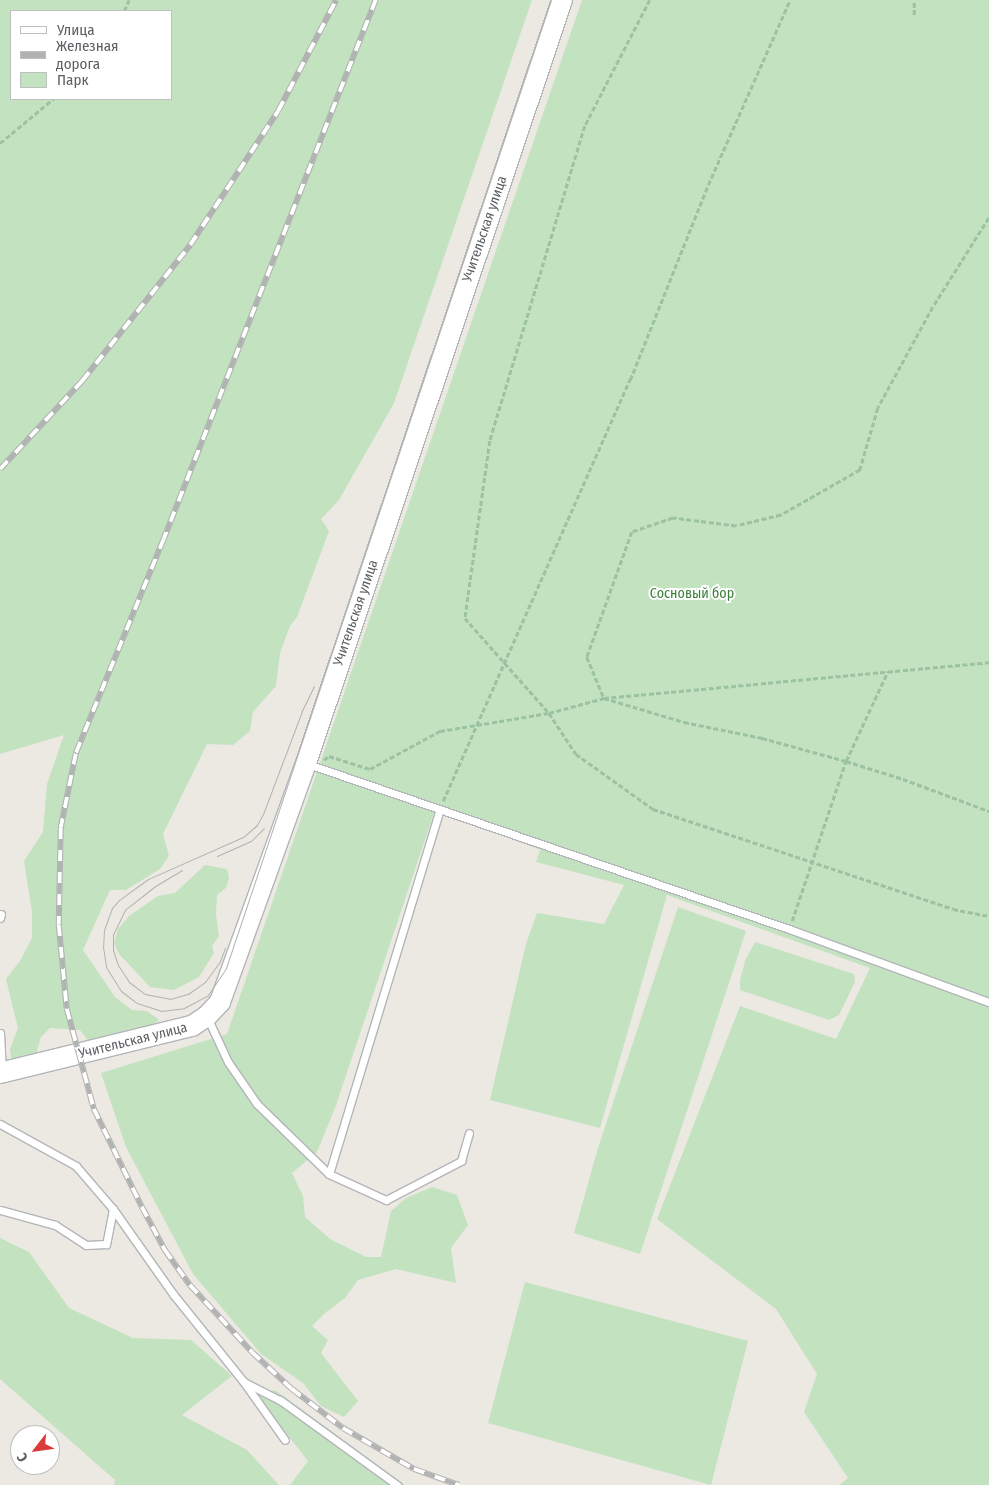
<!DOCTYPE html>
<html>
<head>
<meta charset="utf-8">
<style>
  body { margin:0 }
  #map { position:relative; width:989px; height:1485px; overflow:hidden; background:#ece9e2; font-family:"Fira Sans Condensed",sans-serif }
  div>[style] { position:absolute }
  .green>* { inset:0; background:#c3e2c0 }
  .path>* { height:2.5px; margin-top:-1.25px; transform-origin:0; background:repeating-linear-gradient(90deg,#9bc2a2 0 5px,transparent 0 7.5px) }
  .roads { filter:drop-shadow(1px 0 #b3b5b9) drop-shadow(-1px 0 #b3b5b9) drop-shadow(0 1px #b3b5b9) drop-shadow(0 -1px #b3b5b9) }
  .service>* { height:7px; margin:-3.5px; padding:0 3.5px; transform-origin:3.5px; border-radius:3.5px; background:#fff }
  .secondary>* { height:20px; margin:-10px; padding:0 10px; transform-origin:10px; border-radius:10px; background:#fff }
  .tram>* { height:1px; margin:-0.5px; padding:0 0.5px; transform-origin:0.5px; border-radius:0.5px; background:#b1b2b2 }
  .rail>* { height:5.5px; margin-top:-2.75px; transform-origin:0; background:repeating-linear-gradient(90deg,#fff 0 11px,#b1b2b2 0 22px); box-sizing:border-box; border-block:1px solid #b1b2b2 }
  span { translate:-50% -50%; white-space:nowrap; text-align:center; line-height:1.15; -webkit-text-stroke:4px #fff; paint-order:stroke }
  .street-label { font-size:14px; color:#5b5e62 }
  .park-label { font-size:14px; color:#3d803b }
  .legend { position:absolute; left:10px; top:10px; width:162px; height:90px; box-sizing:border-box; background:#fff; border:1px solid #bdbfc0; margin:0; padding:6px 9px; list-style:none; font-size:15px; color:#5b5e62 }
  .legend li { display:flex; align-items:center; gap:10px; height:25px }
  .legend b { width:25px; border:1px solid #bdbfc0 }
  .north { position:absolute; left:10px; top:1425px; width:50px; height:50px; box-sizing:border-box; background:#fff; border:1px solid #bdbfc0; border-radius:50%; rotate:240deg; font-size:14px; font-weight:700; line-height:20px; text-align:center; color:#5b5e62 }
  .north::after { content:''; display:block; margin:auto; width:18px; height:22px; background:#da3b3a; clip-path:polygon(50% 0,100% 100%,50% 72%,0 100%) }
</style>
</head>
<body>
<div id="map">
  <div class="green">
    <i style="clip-path:polygon(evenodd,0 0,532px 0,394px 403px,339px 500px,321px 519px,329px 531px,297px 617px,290px 626px,280px 653px,276px 686px,253px 712px,250px 731px,233px 745px,207px 744px,163px 834px,169px 856px,160px 869px,126px 890px,110px 890px,83px 950px,115px 997px,132px 1010px,147px 1011px,159px 1020px,145px 1030px,89px 1042px,80px 1030px,50px 1028px,41px 1037px,36px 1054px,12px 1065px,10px 1049px,18px 1028px,6px 979px,20px 961px,32px 938px,32px 912px,24px 861px,43px 832px,47px 784px,64px 735px,0 754px,0 0,11px 11px,171px 11px,171px 99px,11px 99px,11px 11px)"></i>
    <i style="clip-path:polygon(582px 0,989px 0,989px 1485px,839px 1485px,848px 1478px,804px 1412px,817px 1374px,776px 1309px,657px 1219px,740px 1006px,836px 1039px,870px 968px,667px 895px,600px 1128px,490px 1100px,526px 944px,537px 913px,604px 924px,624px 885px,536px 862px,540px 850px,446px 813px,434px 813px,335px 1108px,317px 1152px,292px 1173px,303px 1196px,305px 1217px,330px 1239px,366px 1257px,381px 1257px,391px 1211px,406px 1198px,432px 1187px,457px 1195px,468px 1225px,451px 1248px,456px 1283px,396px 1269px,358px 1280px,345px 1298px,325px 1313px,312px 1326px,328px 1340px,321px 1353px,358px 1401px,344px 1417px,321px 1406px,303px 1383px,261px 1354px,193px 1274px,126px 1147px,101px 1073px,227px 1034px)"></i>
    <i style="clip-path:polygon(205px 865px,227px 869px,229px 878px,226px 888px,217px 895px,216px 915px,219px 936px,212px 946px,214px 953px,199px 977px,174px 990px,150px 987px,119px 954px,114px 943px,118px 929px,129px 916px,158px 896px,175px 893px)"></i>
    <i style="clip-path:polygon(678px 907px,746px 931px,640px 1254px,574px 1233px,598px 1148px)"></i>
    <i style="clip-path:polygon(755px 942px,854px 974px,855px 982px,839px 1015px,829px 1020px,740px 990px,740px 981px,745px 961px)"></i>
    <i style="clip-path:polygon(0 1238px,29px 1252px,69px 1308px,133px 1338px,191px 1340px,232px 1376px,182px 1415px,247px 1450px,279px 1485px,114px 1485px,115px 1480px,0 1379px)"></i>
    <i style="clip-path:polygon(525px 1282px,748px 1341px,711px 1485px,488px 1423px)"></i>
    <i style="clip-path:polygon(275px 1390px,405px 1485px,290px 1485px,308px 1461px,258px 1397px)"></i>
  </div>
  <div class="path">
    <i style="left:650px;top:0;width:142px;rotate:117.3deg"></i>
    <i style="left:585px;top:126px;width:329px;rotate:106.8deg"></i>
    <i style="left:490px;top:441px;width:179px;rotate:98deg"></i>
    <i style="left:465px;top:618px;width:127px;rotate:48.5deg"></i>
    <i style="left:549px;top:713px;width:49px;rotate:56.6deg"></i>
    <i style="left:576px;top:754px;width:95px;rotate:35.5deg"></i>
    <i style="left:653px;top:809px;width:316px;rotate:18.4deg"></i>
    <i style="left:953px;top:909px;width:37px;rotate:11deg"></i>
    <i style="left:124px;top:11px;width:12px;rotate:-66deg"></i>
    <i style="left:914px;top:15px;width:15px;rotate:-90deg"></i>
    <i style="left:0;top:143px;width:69px;rotate:-39.7deg"></i>
    <i style="left:989px;top:218px;width:105px;rotate:122.2deg"></i>
    <i style="left:933px;top:307px;width:115px;rotate:118.6deg"></i>
    <i style="left:878px;top:408px;width:65px;rotate:106.2deg"></i>
    <i style="left:860px;top:470px;width:91px;rotate:150.3deg"></i>
    <i style="left:781px;top:515px;width:46px;rotate:166.3deg"></i>
    <i style="left:736px;top:526px;width:64px;rotate:-172.8deg"></i>
    <i style="left:673px;top:518px;width:43px;rotate:161.1deg"></i>
    <i style="left:632px;top:532px;width:133px;rotate:109.8deg"></i>
    <i style="left:587px;top:657px;width:44px;rotate:67.5deg"></i>
    <i style="left:604px;top:698px;width:84px;rotate:16.7deg"></i>
    <i style="left:684px;top:722px;width:80px;rotate:11.6deg"></i>
    <i style="left:762px;top:738px;width:87px;rotate:15.3deg"></i>
    <i style="left:846px;top:761px;width:60px;rotate:17.5deg"></i>
    <i style="left:903px;top:779px;width:92px;rotate:20.4deg"></i>
    <i style="left:324px;top:760px;width:6px;rotate:-39deg"></i>
    <i style="left:329px;top:756px;width:43px;rotate:17.6deg"></i>
    <i style="left:370px;top:769px;width:80px;rotate:-28.5deg"></i>
    <i style="left:440px;top:731px;width:110px;rotate:-9.4deg"></i>
    <i style="left:549px;top:713px;width:57px;rotate:-15.3deg"></i>
    <i style="left:604px;top:698px;width:387px;rotate:-5.3deg"></i>
    <i style="left:443px;top:801px;width:461px;rotate:-66.1deg"></i>
    <i style="left:630px;top:380px;width:210px;rotate:-68.2deg"></i>
    <i style="left:708px;top:185px;width:202px;rotate:-66.1deg"></i>
    <i style="left:792px;top:921px;width:169px;rotate:-71.4deg"></i>
    <i style="left:846px;top:761px;width:99px;rotate:-65deg"></i>
  </div>
  <div class="roads">
    <div class="service">
      <i style="left:308px;top:764px;width:509px;rotate:18.93deg"></i>
      <i style="left:789px;top:929px;width:213px;rotate:20.1deg"></i>
      <i style="left:0;top:918px;width:4px;rotate:-76deg"></i>
      <i style="left:208px;top:1019px;width:47px;rotate:65.1deg"></i>
      <i style="left:228px;top:1062px;width:51px;rotate:55.4deg"></i>
      <i style="left:257px;top:1104px;width:100px;rotate:44.2deg"></i>
      <i style="left:329px;top:1174px;width:63px;rotate:24.5deg"></i>
      <i style="left:386px;top:1200px;width:85px;rotate:-27.5deg"></i>
      <i style="left:461px;top:1161px;width:29px;rotate:-74deg"></i>
      <i style="left:0;top:1033px;width:39px;rotate:87deg"></i>
      <i style="left:0;top:1124px;width:87px;rotate:28.9deg"></i>
      <i style="left:76px;top:1166px;width:57px;rotate:49.3deg"></i>
      <i style="left:113px;top:1209px;width:36px;rotate:101deg"></i>
      <i style="left:106px;top:1244px;width:20px;rotate:177deg"></i>
      <i style="left:86px;top:1245px;width:37px;rotate:-147deg"></i>
      <i style="left:55px;top:1225px;width:57px;rotate:-164.7deg"></i>
      <i style="left:329px;top:1174px;width:379px;rotate:-73.1deg"></i>
      <i style="left:113px;top:1209px;width:104px;rotate:54.8deg"></i>
      <i style="left:173px;top:1294px;width:112px;rotate:51.2deg"></i>
      <i style="left:243px;top:1381px;width:72px;rotate:54.6deg"></i>
      <i style="left:246px;top:1383px;width:38px;rotate:27deg"></i>
      <i style="left:280px;top:1400px;width:145px;rotate:36deg"></i>
    </div>
    <div class="secondary">
      <i style="left:0;top:1073px;width:198px;rotate:-13.8deg"></i>
      <i style="left:192px;top:1026px;width:18px;rotate:-34deg"></i>
      <i style="left:207px;top:1016px;width:19px;rotate:-47deg"></i>
      <i style="left:220px;top:1002px;width:254px;rotate:-70.2deg"></i>
      <i style="left:306px;top:763px;width:805px;rotate:-71.45deg"></i>
    </div>
  </div>
  <div class="tram">
    <i style="left:314px;top:686px;width:28px;rotate:116deg"></i>
    <i style="left:302px;top:711px;width:110px;rotate:110.7deg"></i>
    <i style="left:263px;top:814px;width:13px;rotate:119deg"></i>
    <i style="left:257px;top:825px;width:18px;rotate:139deg"></i>
    <i style="left:243px;top:837px;width:104px;rotate:156.1deg"></i>
    <i style="left:148px;top:879px;width:36px;rotate:144deg"></i>
    <i style="left:119px;top:900px;width:11px;rotate:131deg"></i>
    <i style="left:112px;top:908px;width:23px;rotate:110deg"></i>
    <i style="left:104px;top:930px;width:17px;rotate:93deg"></i>
    <i style="left:103px;top:947px;width:20px;rotate:81deg"></i>
    <i style="left:106px;top:967px;width:28px;rotate:58deg"></i>
    <i style="left:121px;top:991px;width:20px;rotate:37deg"></i>
    <i style="left:137px;top:1003px;width:25px;rotate:18deg"></i>
    <i style="left:161px;top:1011px;width:23px;rotate:-7deg"></i>
    <i style="left:184px;top:1008px;width:27px;rotate:-28deg"></i>
    <i style="left:208px;top:995px;width:32px;rotate:-56deg"></i>
    <i style="left:226px;top:968px;width:1021px;rotate:-71.44deg"></i>
    <i style="left:217px;top:856px;width:37px;rotate:-24deg"></i>
    <i style="left:251px;top:841px;width:18px;rotate:-45deg"></i>
    <i style="left:182px;top:870px;width:33px;rotate:149deg"></i>
    <i style="left:154px;top:887px;width:37px;rotate:142deg"></i>
    <i style="left:125px;top:910px;width:28px;rotate:116deg"></i>
    <i style="left:113px;top:935px;width:15px;rotate:90deg"></i>
    <i style="left:113px;top:950px;width:16px;rotate:72deg"></i>
    <i style="left:118px;top:965px;width:20px;rotate:57deg"></i>
    <i style="left:129px;top:982px;width:20px;rotate:37deg"></i>
    <i style="left:145px;top:994px;width:25px;rotate:11deg"></i>
    <i style="left:170px;top:999px;width:19px;rotate:-16deg"></i>
    <i style="left:188px;top:994px;width:21px;rotate:-35deg"></i>
    <i style="left:205px;top:982px;width:26px;rotate:-54deg"></i>
    <i style="left:220px;top:961px;width:14px;rotate:-69deg"></i>
  </div>
  <div class="rail">
    <i style="left:376px;top:0;width:579px;rotate:111.47deg"></i>
    <i style="left:164px;top:539px;width:232px;rotate:112.3deg"></i>
    <i style="left:76px;top:754px;width:76px;rotate:101.5deg"></i>
    <i style="left:61px;top:828px;width:97px;rotate:91.2deg"></i>
    <i style="left:59px;top:925px;width:84px;rotate:84.6deg"></i>
    <i style="left:67px;top:1009px;width:104px;rotate:74.9deg"></i>
    <i style="left:94px;top:1109px;width:109px;rotate:63.9deg"></i>
    <i style="left:142px;top:1207px;width:49px;rotate:61.9deg"></i>
    <i style="left:165px;top:1250px;width:43px;rotate:54.5deg"></i>
    <i style="left:190px;top:1285px;width:91px;rotate:47.2deg"></i>
    <i style="left:252px;top:1352px;width:54px;rotate:42.8deg"></i>
    <i style="left:292px;top:1389px;width:64px;rotate:37.4deg"></i>
    <i style="left:343px;top:1428px;width:82px;rotate:30deg"></i>
    <i style="left:414px;top:1469px;width:48px;rotate:19.6deg"></i>
    <i style="left:0;top:469px;width:120px;rotate:-47deg"></i>
    <i style="left:82px;top:381px;width:174px;rotate:-51.5deg"></i>
    <i style="left:190px;top:245px;width:160px;rotate:-56.7deg"></i>
    <i style="left:278px;top:111px;width:125px;rotate:-62.4deg"></i>
  </div>
  <div class="street-label">
    <span style="left:485px;top:229px;rotate:-71deg">Учительская улица</span>
    <span style="left:356px;top:613px;rotate:-71deg">Учительская улица</span>
    <span style="left:133px;top:1041px;rotate:-14deg">Учительская улица</span>
  </div>
  <div class="park-label">
    <span style="left:692px;top:594px">Сосновый бор</span>
  </div>
  <ul class="legend">
  <li><b style="height:6px;background:#fff"></b>Улица</li>
  <li><b style="height:6px;background:#b1b2b2"></b>Железная дорога</li>
  <li><b style="height:14px;background:#c3e2c0"></b>Парк</li>
  </ul>
  <div class="north">С</div>
</div>
</body>
</html>
